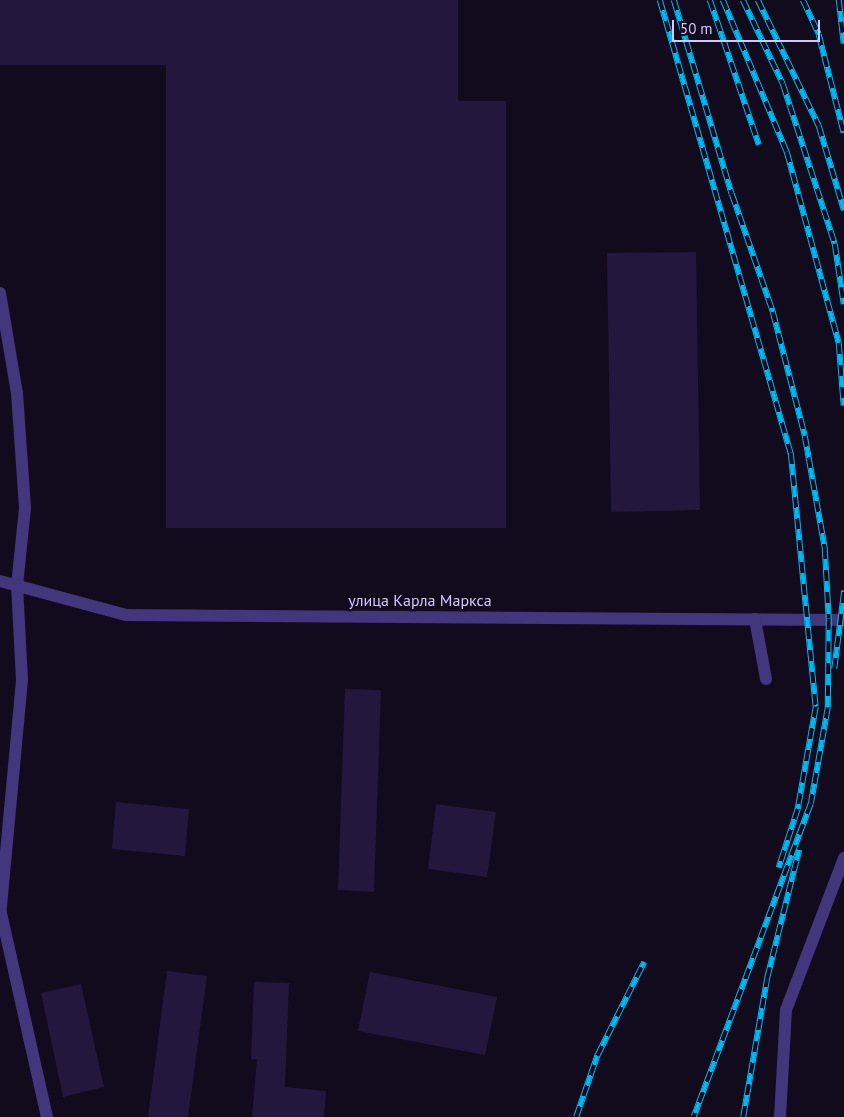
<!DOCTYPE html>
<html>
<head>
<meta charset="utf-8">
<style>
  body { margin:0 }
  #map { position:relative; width:844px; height:1117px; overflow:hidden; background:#110b1d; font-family:"PT Sans",sans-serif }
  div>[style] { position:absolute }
  .building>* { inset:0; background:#24173e }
  .minor>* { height:12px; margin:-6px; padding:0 6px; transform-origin:6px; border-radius:6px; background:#42367c }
  .rail>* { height:5.5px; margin-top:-2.75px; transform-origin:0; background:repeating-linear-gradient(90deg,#110b1d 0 11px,#00b9f2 0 22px); box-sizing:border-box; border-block:1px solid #00b9f2 }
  span { translate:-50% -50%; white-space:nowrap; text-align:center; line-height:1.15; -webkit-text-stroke:5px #110b1d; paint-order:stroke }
  .street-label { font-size:16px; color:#d5c7ff }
  .scale { position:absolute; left:672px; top:20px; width:148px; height:22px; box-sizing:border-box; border:2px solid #d5c7ff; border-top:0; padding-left:6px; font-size:15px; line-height:18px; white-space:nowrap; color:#d5c7ff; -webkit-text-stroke:4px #110b1d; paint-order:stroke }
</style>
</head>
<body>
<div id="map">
  <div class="building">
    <i style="clip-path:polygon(0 0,458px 0,458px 101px,506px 101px,506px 528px,166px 528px,166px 65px,0 65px)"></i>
    <i style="clip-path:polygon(696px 252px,700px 510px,611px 512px,607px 253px)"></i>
    <i style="clip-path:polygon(345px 689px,381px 690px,374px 892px,338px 890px)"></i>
    <i style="clip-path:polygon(116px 802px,189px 809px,185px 856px,112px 849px)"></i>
    <i style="clip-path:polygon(436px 804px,496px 812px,487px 877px,428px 869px)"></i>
    <i style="clip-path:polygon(167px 971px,207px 976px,188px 1117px,148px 1117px)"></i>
    <i style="clip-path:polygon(370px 972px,497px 997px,485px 1055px,358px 1031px)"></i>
    <i style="clip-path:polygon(254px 982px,289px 983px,285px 1087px,326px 1091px,324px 1117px,252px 1117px,257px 1059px,251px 1059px)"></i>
    <i style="clip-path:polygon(81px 984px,104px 1087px,63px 1097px,41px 993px)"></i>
  </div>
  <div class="minor">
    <i style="left:0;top:293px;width:101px;rotate:80.4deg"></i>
    <i style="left:17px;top:393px;width:115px;rotate:86deg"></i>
    <i style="left:25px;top:508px;width:77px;rotate:95.9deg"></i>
    <i style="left:17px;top:585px;width:95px;rotate:87deg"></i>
    <i style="left:22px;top:680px;width:236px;rotate:95.3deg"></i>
    <i style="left:0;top:581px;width:131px;rotate:15.1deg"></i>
    <i style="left:126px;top:615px;width:718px;rotate:0.4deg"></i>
    <i style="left:755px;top:619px;width:61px;rotate:79.6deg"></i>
    <i style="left:1px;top:913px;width:209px;rotate:77.3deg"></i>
    <i style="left:780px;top:1117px;width:107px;rotate:-86.8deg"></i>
    <i style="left:786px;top:1010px;width:163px;rotate:-69.1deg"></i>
  </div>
  <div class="rail">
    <i style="left:660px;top:0;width:472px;rotate:73.9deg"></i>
    <i style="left:791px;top:453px;width:255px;rotate:84.4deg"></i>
    <i style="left:816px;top:707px;width:104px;rotate:100deg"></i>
    <i style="left:798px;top:809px;width:62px;rotate:107.9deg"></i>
    <i style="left:674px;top:0;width:202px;rotate:73.4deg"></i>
    <i style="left:732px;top:194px;width:125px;rotate:70.8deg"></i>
    <i style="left:773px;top:312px;width:128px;rotate:75.5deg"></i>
    <i style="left:805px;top:436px;width:114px;rotate:79.9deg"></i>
    <i style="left:825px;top:548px;width:71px;rotate:86.8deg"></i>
    <i style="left:829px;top:619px;width:89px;rotate:90.6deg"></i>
    <i style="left:828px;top:708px;width:97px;rotate:100deg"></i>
    <i style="left:811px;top:804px;width:334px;rotate:110.5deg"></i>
    <i style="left:710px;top:0;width:153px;rotate:71.3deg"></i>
    <i style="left:723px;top:0;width:165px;rotate:67.2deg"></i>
    <i style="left:787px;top:152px;width:198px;rotate:74.8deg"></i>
    <i style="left:839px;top:343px;width:63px;rotate:85.5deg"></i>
    <i style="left:743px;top:0;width:93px;rotate:64.5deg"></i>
    <i style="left:783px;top:84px;width:168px;rotate:72deg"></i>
    <i style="left:835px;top:244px;width:61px;rotate:81.5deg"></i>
    <i style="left:758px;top:0;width:140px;rotate:64.2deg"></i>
    <i style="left:819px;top:126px;width:88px;rotate:73.4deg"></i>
    <i style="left:803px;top:0;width:38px;rotate:65deg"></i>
    <i style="left:819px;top:35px;width:101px;rotate:75.7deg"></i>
    <i style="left:839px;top:0;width:44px;rotate:83.5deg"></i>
    <i style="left:834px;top:669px;width:79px;rotate:-82.7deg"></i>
    <i style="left:576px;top:1117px;width:65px;rotate:-71deg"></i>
    <i style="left:597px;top:1056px;width:105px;rotate:-63.4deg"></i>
    <i style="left:743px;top:1117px;width:141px;rotate:-80.2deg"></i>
    <i style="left:767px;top:978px;width:132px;rotate:-76deg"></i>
  </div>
  <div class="street-label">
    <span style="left:420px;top:600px">улица Карла Маркса</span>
  </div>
  <div class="scale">50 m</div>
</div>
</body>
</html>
